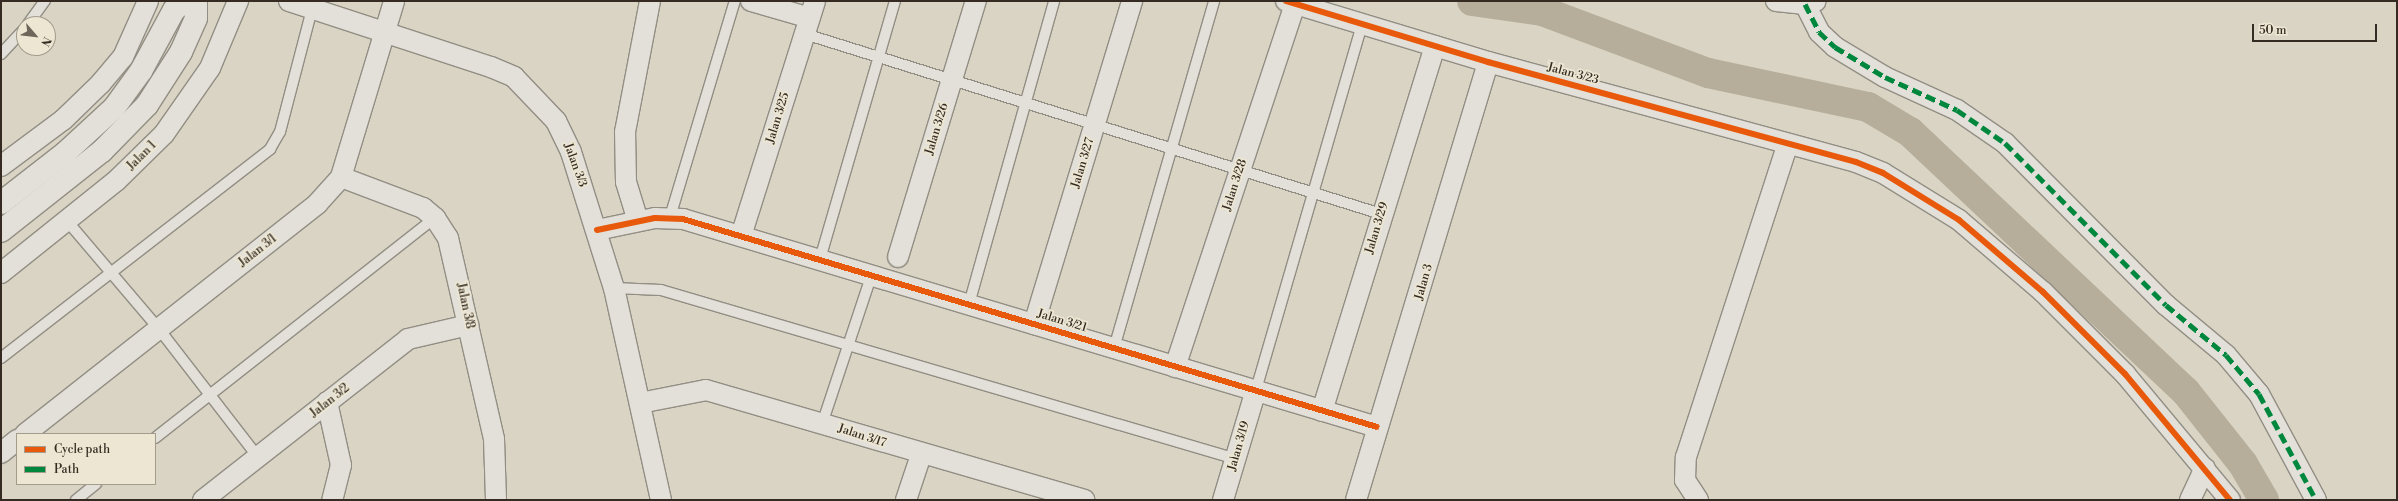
<!DOCTYPE html>
<html>
<head>
<meta charset="utf-8">
<style>
  body { margin:0 }
  #map { position:relative; width:2398px; height:501px; overflow:hidden; background:#dad4c4; font-family:"Libre Bodoni",serif }
  div>[style] { position:absolute }
  .river>* { height:30px; margin:-15px; padding:0 15px; transform-origin:15px; border-radius:15px; background:#b6ae9a }
  .roads { filter:drop-shadow(1px 0 #928e84) drop-shadow(-1px 0 #928e84) drop-shadow(0 1px #928e84) drop-shadow(0 -1px #928e84) }
  .lane>* { height:10px; margin:-5px; padding:0 5px; transform-origin:5px; border-radius:5px; background:#e2e0d8 }
  .street>* { height:20px; margin:-10px; padding:0 10px; transform-origin:10px; border-radius:10px; background:#e2e0d8 }
  .secondary>* { height:22px; margin:-11px; padding:0 11px; transform-origin:11px; border-radius:11px; background:#e2e0d8 }
  .quiet>* { height:5px; margin-top:-2.5px; transform-origin:0; background:repeating-linear-gradient(90deg,#00873e 0 10px,transparent 0 15px) }
  .cycleway>* { height:6px; margin:-3px; padding:0 3px; transform-origin:3px; border-radius:3px; background:#e8590c }
  span { translate:-50% -50%; white-space:nowrap; text-align:center; line-height:1.15; -webkit-text-stroke:3.5px #ece6d3; paint-order:stroke }
  .street-label { font-size:12px; color:#352b22 }
  .frame { position:absolute; inset:0; border:2px solid #352b22; pointer-events:none }
  .legend { position:absolute; left:16px; top:433px; width:140px; height:52px; box-sizing:border-box; background:#ece6d3; border:1px solid #a39b8c; margin:0; padding:5px 7px; list-style:none; font-size:12px; color:#352b22 }
  .legend li { display:flex; align-items:center; gap:8px; height:20px }
  .legend b { width:20px; border:1px solid #a39b8c }
  .north { position:absolute; left:16px; top:16px; width:40px; height:40px; box-sizing:border-box; background:#ece6d3; border:1px solid #a39b8c; border-radius:50%; rotate:118deg; font-size:11px; font-weight:700; line-height:16px; text-align:center; color:#352b22 }
  .north::after { content:''; display:block; margin:auto; width:14px; height:18px; background:#6f665b; clip-path:polygon(50% 0,100% 100%,50% 72%,0 100%) }
  .scale { position:absolute; left:2252px; top:24px; width:125px; height:18px; box-sizing:border-box; border:2px solid #352b22; border-top:0; padding-left:5px; font-size:12px; line-height:14px; white-space:nowrap; color:#352b22; -webkit-text-stroke:3px #ece6d3; paint-order:stroke }
</style>
</head>
<body>
<div id="map">
  <div class="river">
    <i style="left:1472px;top:1px;width:71px;rotate:8.1deg"></i>
    <i style="left:1542px;top:11px;width:177px;rotate:20.5deg"></i>
    <i style="left:1708px;top:73px;width:164px;rotate:12deg"></i>
    <i style="left:1868px;top:107px;width:49px;rotate:30.8deg"></i>
    <i style="left:1910px;top:132px;width:379px;rotate:43.3deg"></i>
    <i style="left:2186px;top:392px;width:92px;rotate:51.6deg"></i>
    <i style="left:2243px;top:464px;width:42px;rotate:59.7deg"></i>
  </div>
  <div class="roads">
    <div class="lane">
      <i style="left:28px;top:24px;width:29px;rotate:-54deg"></i>
      <i style="left:805px;top:34px;width:603px;rotate:17.35deg"></i>
      <i style="left:1px;top:54px;width:34px;rotate:-47deg"></i>
      <i style="left:670px;top:217px;width:226px;rotate:-73.3deg"></i>
      <i style="left:68px;top:222px;width:140px;rotate:49.6deg"></i>
      <i style="left:159px;top:329px;width:162px;rotate:52.3deg"></i>
      <i style="left:820px;top:259px;width:269px;rotate:-73.8deg"></i>
      <i style="left:614px;top:288px;width:47px;rotate:2.4deg"></i>
      <i style="left:661px;top:290px;width:599px;rotate:16.38deg"></i>
      <i style="left:969px;top:304px;width:315px;rotate:-74.3deg"></i>
      <i style="left:1114px;top:348px;width:361px;rotate:-73.9deg"></i>
      <i style="left:1px;top:358px;width:341px;rotate:-37.8deg"></i>
      <i style="left:270px;top:149px;width:20px;rotate:-60deg"></i>
      <i style="left:280px;top:132px;width:131px;rotate:-75.4deg"></i>
      <i style="left:1255px;top:393px;width:384px;rotate:-73.8deg"></i>
      <i style="left:822px;top:424px;width:158px;rotate:-71.6deg"></i>
      <i style="left:155px;top:438px;width:356px;rotate:-38.2deg"></i>
      <i style="left:76px;top:500px;width:26px;rotate:-39deg"></i>
    </div>
    <div class="street">
      <i style="left:289px;top:1px;width:213px;rotate:18.1deg"></i>
      <i style="left:491px;top:67px;width:25px;rotate:23deg"></i>
      <i style="left:514px;top:77px;width:61px;rotate:46.3deg"></i>
      <i style="left:556px;top:121px;width:34px;rotate:64deg"></i>
      <i style="left:571px;top:152px;width:143px;rotate:72.5deg"></i>
      <i style="left:614px;top:288px;width:217px;rotate:77.5deg"></i>
      <i style="left:751px;top:1px;width:61px;rotate:16.1deg"></i>
      <i style="left:1286px;top:1px;width:211px;rotate:16.8deg"></i>
      <i style="left:1488px;top:62px;width:381px;rotate:15.2deg"></i>
      <i style="left:1856px;top:162px;width:29px;rotate:22deg"></i>
      <i style="left:1883px;top:173px;width:89px;rotate:31.7deg"></i>
      <i style="left:1959px;top:220px;width:111px;rotate:40.6deg"></i>
      <i style="left:2043px;top:292px;width:116px;rotate:45deg"></i>
      <i style="left:2125px;top:374px;width:164px;rotate:50.2deg"></i>
      <i style="left:1776px;top:1px;width:29px;rotate:6deg"></i>
      <i style="left:1805px;top:4px;width:11px;rotate:-15deg"></i>
      <i style="left:1805px;top:4px;width:31px;rotate:63deg"></i>
      <i style="left:1819px;top:32px;width:22px;rotate:43deg"></i>
      <i style="left:1835px;top:47px;width:58px;rotate:31deg"></i>
      <i style="left:1885px;top:77px;width:79px;rotate:24.6deg"></i>
      <i style="left:1957px;top:110px;width:58px;rotate:34.5deg"></i>
      <i style="left:2005px;top:143px;width:228px;rotate:45.2deg"></i>
      <i style="left:2166px;top:305px;width:78px;rotate:39.8deg"></i>
      <i style="left:2226px;top:355px;width:51px;rotate:49.8deg"></i>
      <i style="left:2259px;top:394px;width:120px;rotate:61.7deg"></i>
      <i style="left:1px;top:166px;width:77px;rotate:-36.6deg"></i>
      <i style="left:63px;top:120px;width:53px;rotate:-44.2deg"></i>
      <i style="left:101px;top:83px;width:34px;rotate:-50deg"></i>
      <i style="left:123px;top:57px;width:61px;rotate:-65.9deg"></i>
      <i style="left:341px;top:177px;width:88px;rotate:20.7deg"></i>
      <i style="left:423px;top:208px;width:16px;rotate:40deg"></i>
      <i style="left:435px;top:218px;width:24px;rotate:57deg"></i>
      <i style="left:448px;top:238px;width:206px;rotate:77.1deg"></i>
      <i style="left:494px;top:439px;width:61px;rotate:88.1deg"></i>
      <i style="left:638px;top:221px;width:41px;rotate:-107.1deg"></i>
      <i style="left:626px;top:182px;width:50px;rotate:-91.1deg"></i>
      <i style="left:625px;top:132px;width:133px;rotate:-79.2deg"></i>
      <i style="left:597px;top:230px;width:59px;rotate:-11.7deg"></i>
      <i style="left:655px;top:218px;width:28px;rotate:2deg"></i>
      <i style="left:683px;top:219px;width:724px;rotate:16.68deg"></i>
      <i style="left:741px;top:236px;width:246px;rotate:-72.5deg"></i>
      <i style="left:898px;top:257px;width:268px;rotate:-73.1deg"></i>
      <i style="left:1px;top:273px;width:147px;rotate:-38.7deg"></i>
      <i style="left:116px;top:181px;width:67px;rotate:-44.4deg"></i>
      <i style="left:164px;top:134px;width:80px;rotate:-55.1deg"></i>
      <i style="left:210px;top:68px;width:73px;rotate:-67.3deg"></i>
      <i style="left:1034px;top:324px;width:338px;rotate:-73.1deg"></i>
      <i style="left:1175px;top:367px;width:382px;rotate:-71.7deg"></i>
      <i style="left:327px;top:402px;width:65px;rotate:77.5deg"></i>
      <i style="left:341px;top:465px;width:36px;rotate:104deg"></i>
      <i style="left:640px;top:403px;width:67px;rotate:-11.1deg"></i>
      <i style="left:706px;top:390px;width:394px;rotate:16.2deg"></i>
      <i style="left:1322px;top:411px;width:382px;rotate:-72.8deg"></i>
      <i style="left:25px;top:434px;width:372px;rotate:-38.2deg"></i>
      <i style="left:317px;top:204px;width:36px;rotate:-48deg"></i>
      <i style="left:341px;top:177px;width:184px;rotate:-73.2deg"></i>
      <i style="left:1px;top:453px;width:21px;rotate:-39deg"></i>
      <i style="left:203px;top:500px;width:261px;rotate:-38.1deg"></i>
      <i style="left:408px;top:339px;width:62px;rotate:-13.1deg"></i>
      <i style="left:906px;top:500px;width:47px;rotate:-71.6deg"></i>
      <i style="left:1223px;top:500px;width:112px;rotate:-73.3deg"></i>
      <i style="left:1356px;top:500px;width:457px;rotate:-73.2deg"></i>
      <i style="left:1698px;top:500px;width:24px;rotate:-123deg"></i>
      <i style="left:1685px;top:480px;width:23px;rotate:-88deg"></i>
      <i style="left:1686px;top:457px;width:329px;rotate:-72deg"></i>
      <i style="left:2190px;top:500px;width:35px;rotate:-65deg"></i>
    </div>
    <div class="secondary">
      <i style="left:1px;top:203px;width:81px;rotate:-38deg"></i>
      <i style="left:65px;top:153px;width:67px;rotate:-42.6deg"></i>
      <i style="left:114px;top:108px;width:46px;rotate:-53.9deg"></i>
      <i style="left:141px;top:71px;width:69px;rotate:-61.6deg"></i>
      <i style="left:174px;top:10px;width:14px;rotate:-39deg"></i>
      <i style="left:1px;top:231px;width:129px;rotate:-38.4deg"></i>
      <i style="left:102px;top:151px;width:64px;rotate:-45.6deg"></i>
      <i style="left:147px;top:105px;width:63px;rotate:-57.3deg"></i>
      <i style="left:181px;top:52px;width:37px;rotate:-66deg"></i>
      <i style="left:196px;top:18px;width:17px;rotate:-90deg"></i>
    </div>
  </div>
  <div class="quiet">
    <i style="left:1805px;top:4px;width:31px;rotate:63deg"></i>
    <i style="left:1819px;top:32px;width:22px;rotate:43deg"></i>
    <i style="left:1835px;top:47px;width:58px;rotate:31deg"></i>
    <i style="left:1885px;top:77px;width:79px;rotate:24.6deg"></i>
    <i style="left:1957px;top:110px;width:58px;rotate:34.5deg"></i>
    <i style="left:2005px;top:143px;width:228px;rotate:45.2deg"></i>
    <i style="left:2166px;top:305px;width:78px;rotate:39.8deg"></i>
    <i style="left:2226px;top:355px;width:51px;rotate:49.8deg"></i>
    <i style="left:2259px;top:394px;width:120px;rotate:61.7deg"></i>
  </div>
  <div class="cycleway">
    <i style="left:1286px;top:1px;width:211px;rotate:16.8deg"></i>
    <i style="left:1488px;top:62px;width:381px;rotate:15.2deg"></i>
    <i style="left:1856px;top:162px;width:29px;rotate:22deg"></i>
    <i style="left:1883px;top:173px;width:89px;rotate:31.7deg"></i>
    <i style="left:1959px;top:220px;width:111px;rotate:40.6deg"></i>
    <i style="left:2043px;top:292px;width:116px;rotate:45deg"></i>
    <i style="left:2125px;top:374px;width:164px;rotate:50.2deg"></i>
    <i style="left:597px;top:230px;width:59px;rotate:-11.7deg"></i>
    <i style="left:655px;top:218px;width:28px;rotate:2deg"></i>
    <i style="left:683px;top:219px;width:724px;rotate:16.68deg"></i>
  </div>
  <div class="street-label">
    <span style="left:1573px;top:74px;rotate:15deg">Jalan 3/23</span>
    <span style="left:778px;top:118px;rotate:-73deg">Jalan 3/25</span>
    <span style="left:937px;top:129px;rotate:-73deg">Jalan 3/26</span>
    <span style="left:142px;top:156px;rotate:-45deg">Jalan 1</span>
    <span style="left:1083px;top:163px;rotate:-73deg">Jalan 3/27</span>
    <span style="left:575px;top:165px;rotate:70deg">Jalan 3/3</span>
    <span style="left:1235px;top:185px;rotate:-72deg">Jalan 3/28</span>
    <span style="left:1377px;top:228px;rotate:-73deg">Jalan 3/29</span>
    <span style="left:258px;top:251px;rotate:-38deg">Jalan 3/1</span>
    <span style="left:1424px;top:282px;rotate:-74deg">Jalan 3</span>
    <span style="left:465px;top:306px;rotate:78deg">Jalan 3/8</span>
    <span style="left:1062px;top:321px;rotate:17deg">Jalan 3/21</span>
    <span style="left:330px;top:401px;rotate:-38deg">Jalan 3/2</span>
    <span style="left:862px;top:436px;rotate:18deg">Jalan 3/17</span>
    <span style="left:1239px;top:446px;rotate:-74deg">Jalan 3/19</span>
  </div>
  <div class="frame"></div>
  <ul class="legend">
  <li><b style="height:5px;background:#e8590c"></b>Cycle path</li>
  <li><b style="height:5px;background:#00873e"></b>Path</li>
  </ul>
  <div class="north">N</div>
  <div class="scale">50 m</div>
</div>
</body>
</html>
